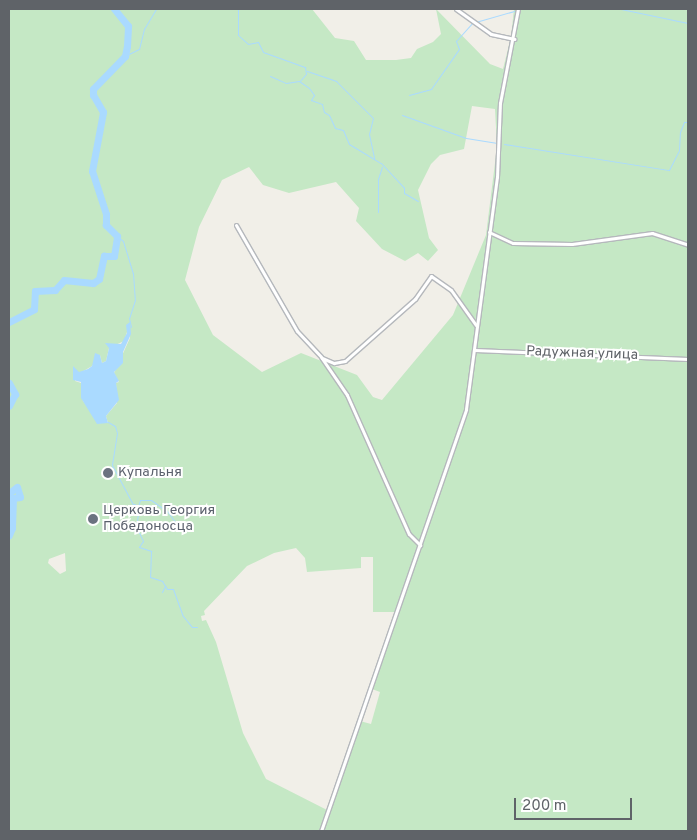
<!DOCTYPE html>
<html>
<head>
<meta charset="utf-8">
<style>
  body { margin:0 }
  #map { position:relative; width:697px; height:840px; overflow:hidden; background:#f1efe8; font-family:Overpass,sans-serif }
  div>[style] { position:absolute }
  .green>* { inset:0; background:#c5e8c5 }
  .water>* { inset:0; background:#aadaff }
  .stream>* { height:1px; margin:-0.5px; padding:0 0.5px; transform-origin:0.5px; border-radius:0.5px; background:#aadaff }
  .river>* { height:7px; margin:-3.5px; padding:0 3.5px; transform-origin:3.5px; border-radius:3.5px; background:#aadaff }
  .roads { filter:drop-shadow(1px 0 #b5b8bc) drop-shadow(-1px 0 #b5b8bc) drop-shadow(0 1px #b5b8bc) drop-shadow(0 -1px #b5b8bc) }
  .minor>* { height:3px; margin:-1.5px; padding:0 1.5px; transform-origin:1.5px; border-radius:1.5px; background:#fff }
  .dots>* { width:14px; height:14px; translate:-50% -50%; box-sizing:border-box; border:2px solid #fff; border-radius:50% }
  span { translate:-50% -50%; white-space:nowrap; text-align:center; line-height:1.15; -webkit-text-stroke:4px #fff; paint-order:stroke }
  .street-label { font-size:14px; color:#5f6368 }
  .worship-label { font-size:14px; color:#5b616d }
  .left { translate:0 -50%; text-align:left }
  .frame { position:absolute; inset:0; border:10px solid #5f6368; pointer-events:none }
  .scale { position:absolute; left:514px; top:798px; width:118px; height:22px; box-sizing:border-box; border:2px solid #5f6368; border-top:0; padding-left:6px; font-size:15px; line-height:18px; white-space:nowrap; color:#5f6368; -webkit-text-stroke:4px #fff; paint-order:stroke }
</style>
</head>
<body>
<div id="map">
  <div class="green">
    <i style="clip-path:polygon(evenodd,9px 9px,312px 9px,335px 38px,354px 41px,366px 60px,396px 60px,411px 58px,417px 49px,433px 42px,441px 34px,436px 9px,490px 64px,503px 69px,511px 37px,514px 9px,688px 9px,688px 831px,9px 831px,9px 9px,472px 106px,495px 109px,497px 147px,486px 235px,453px 315px,382px 400px,373px 397px,357px 375px,301px 353px,262px 372px,213px 335px,185px 280px,199px 227px,222px 180px,249px 167px,263px 185px,289px 193px,336px 182px,359px 208px,356px 221px,382px 249px,405px 261px,418px 253px,428px 261px,438px 250px,429px 238px,418px 190px,431px 164px,440px 155px,464px 149px,472px 106px,9px 9px,130px 323px,130px 338px,114px 373px,119px 382px,116px 383px,117px 403px,106px 416px,108px 423px,101px 423px,83px 401px,81px 383px,75px 381px,75px 376px,92px 366px,100px 355px,102px 363px,106px 361px,109px 348px,124px 341px,130px 323px,9px 9px,296px 548px,305px 558px,307px 572px,361px 568px,361px 557px,373px 557px,373px 612px,398px 612px,372px 689px,380px 692px,371px 724px,360px 721px,329px 811px,266px 779px,243px 733px,216px 642px,206px 620px,202px 621px,201px 616px,205px 615px,204px 611px,247px 566px,274px 553px,296px 548px,9px 9px,65px 553px,66px 571px,60px 574px,48px 563px,49px 559px,65px 553px)"></i>
  </div>
  <div class="water">
    <i style="clip-path:polygon(130px 322px,131px 334px,123px 352px,123px 363px,114px 372px,119px 381px,116px 383px,119px 400px,106px 416px,108px 423px,97px 424px,81px 398px,81px 382px,73px 380px,73px 366px,79px 372px,88px 369px,92px 366px,95px 353px,100px 355px,102px 363px,106px 361px,109px 348px,105px 343px,121px 344px,127px 333px,126px 325px)"></i>
  </div>
  <div class="stream">
    <i style="left:238px;top:9px;width:26px;rotate:90deg"></i>
    <i style="left:238px;top:35px;width:13px;rotate:42deg"></i>
    <i style="left:248px;top:44px;width:10px;rotate:-11deg"></i>
    <i style="left:258px;top:42px;width:11px;rotate:63deg"></i>
    <i style="left:263px;top:52px;width:45px;rotate:19.7deg"></i>
    <i style="left:305px;top:67px;width:7px;rotate:82deg"></i>
    <i style="left:306px;top:74px;width:9px;rotate:131deg"></i>
    <i style="left:522px;top:9px;width:2px"></i>
    <i style="left:621px;top:9px;width:68px;rotate:11.8deg"></i>
    <i style="left:125px;top:56px;width:16px;rotate:-27deg"></i>
    <i style="left:139px;top:49px;width:21px;rotate:-76deg"></i>
    <i style="left:144px;top:29px;width:23px;rotate:-59deg"></i>
    <i style="left:307px;top:71px;width:31px;rotate:19deg"></i>
    <i style="left:336px;top:81px;width:52px;rotate:45deg"></i>
    <i style="left:373px;top:118px;width:16px;rotate:104deg"></i>
    <i style="left:369px;top:134px;width:25px;rotate:78deg"></i>
    <i style="left:270px;top:76px;width:17px;rotate:24deg"></i>
    <i style="left:286px;top:83px;width:13px;rotate:-9deg"></i>
    <i style="left:299px;top:81px;width:12px;rotate:35deg"></i>
    <i style="left:309px;top:88px;width:9px;rotate:54deg"></i>
    <i style="left:314px;top:95px;width:6px;rotate:121deg"></i>
    <i style="left:311px;top:100px;width:12px;rotate:20deg"></i>
    <i style="left:322px;top:104px;width:8px;rotate:76deg"></i>
    <i style="left:324px;top:112px;width:6px;rotate:31deg"></i>
    <i style="left:329px;top:115px;width:14px;rotate:65deg"></i>
    <i style="left:335px;top:128px;width:8px;rotate:14deg"></i>
    <i style="left:343px;top:130px;width:15px;rotate:67deg"></i>
    <i style="left:349px;top:144px;width:37px;rotate:31deg"></i>
    <i style="left:381px;top:163px;width:34px;rotate:47deg"></i>
    <i style="left:404px;top:188px;width:5px;rotate:90deg"></i>
    <i style="left:404px;top:193px;width:16px;rotate:30deg"></i>
    <i style="left:409px;top:95px;width:23px;rotate:-15deg"></i>
    <i style="left:431px;top:89px;width:49px;rotate:-55deg"></i>
    <i style="left:459px;top:49px;width:9px;rotate:-111deg"></i>
    <i style="left:456px;top:41px;width:24px;rotate:-48deg"></i>
    <i style="left:472px;top:23px;width:44px;rotate:-15.9deg"></i>
    <i style="left:402px;top:115px;width:68px;rotate:19.8deg"></i>
    <i style="left:466px;top:138px;width:30px;rotate:9deg"></i>
    <i style="left:504px;top:144px;width:167px;rotate:9deg"></i>
    <i style="left:669px;top:170px;width:22px;rotate:-63deg"></i>
    <i style="left:679px;top:150px;width:18px;rotate:-87deg"></i>
    <i style="left:680px;top:132px;width:11px;rotate:-68deg"></i>
    <i style="left:684px;top:122px;width:4px"></i>
    <i style="left:378px;top:212px;width:33px;rotate:-90deg"></i>
    <i style="left:378px;top:179px;width:13px;rotate:-72deg"></i>
    <i style="left:117px;top:236px;width:8px;rotate:40deg"></i>
    <i style="left:123px;top:241px;width:34px;rotate:73deg"></i>
    <i style="left:133px;top:273px;width:27px;rotate:86deg"></i>
    <i style="left:135px;top:300px;width:19px;rotate:108deg"></i>
    <i style="left:129px;top:318px;width:9px;rotate:77deg"></i>
    <i style="left:108px;top:422px;width:8px;rotate:30deg"></i>
    <i style="left:115px;top:426px;width:7px;rotate:74deg"></i>
    <i style="left:117px;top:433px;width:32px;rotate:99deg"></i>
    <i style="left:112px;top:465px;width:55px;rotate:62deg"></i>
    <i style="left:138px;top:514px;width:12px;rotate:99deg"></i>
    <i style="left:136px;top:526px;width:17px;rotate:65deg"></i>
    <i style="left:143px;top:541px;width:7px;rotate:124deg"></i>
    <i style="left:139px;top:547px;width:13px;rotate:18deg"></i>
    <i style="left:151px;top:551px;width:26px;rotate:92deg"></i>
    <i style="left:150px;top:577px;width:13px;rotate:18deg"></i>
    <i style="left:162px;top:581px;width:9px;rotate:58deg"></i>
    <i style="left:167px;top:589px;width:6px"></i>
    <i style="left:173px;top:589px;width:29px;rotate:70deg"></i>
    <i style="left:183px;top:616px;width:14px;rotate:51deg"></i>
    <i style="left:192px;top:627px;width:5px"></i>
    <i style="left:105px;top:473px;width:9px;rotate:-41deg"></i>
    <i style="left:134px;top:504px;width:4px;rotate:27deg"></i>
    <i style="left:138px;top:506px;width:6px;rotate:-72deg"></i>
    <i style="left:140px;top:500px;width:11px"></i>
    <i style="left:151px;top:500px;width:19px;rotate:35deg"></i>
    <i style="left:167px;top:511px;width:26px;rotate:53deg"></i>
    <i style="left:162px;top:592px;width:7px;rotate:-63deg"></i>
  </div>
  <div class="river">
    <i style="left:9px;top:322px;width:28px;rotate:-27deg"></i>
    <i style="left:34px;top:309px;width:18px;rotate:-87deg"></i>
    <i style="left:35px;top:291px;width:20px;rotate:-3deg"></i>
    <i style="left:55px;top:290px;width:13px;rotate:-48deg"></i>
    <i style="left:64px;top:280px;width:29px;rotate:6deg"></i>
    <i style="left:93px;top:283px;width:7px;rotate:-34deg"></i>
    <i style="left:99px;top:279px;width:24px;rotate:-78deg"></i>
    <i style="left:104px;top:256px;width:10px"></i>
    <i style="left:114px;top:256px;width:20px;rotate:-81deg"></i>
    <i style="left:117px;top:236px;width:16px;rotate:-135deg"></i>
    <i style="left:106px;top:225px;width:11px;rotate:-90deg"></i>
    <i style="left:106px;top:214px;width:45px;rotate:-108deg"></i>
    <i style="left:92px;top:171px;width:60px;rotate:-79.4deg"></i>
    <i style="left:103px;top:112px;width:20px;rotate:-120deg"></i>
    <i style="left:93px;top:95px;width:6px;rotate:-90deg"></i>
    <i style="left:93px;top:89px;width:46px;rotate:-45.9deg"></i>
    <i style="left:125px;top:56px;width:10px;rotate:-79deg"></i>
    <i style="left:127px;top:46px;width:20px;rotate:-87deg"></i>
    <i style="left:128px;top:26px;width:22px;rotate:-129deg"></i>
    <i style="left:9px;top:383px;width:13px;rotate:61deg"></i>
    <i style="left:15px;top:394px;width:13px;rotate:117deg"></i>
    <i style="left:9px;top:493px;width:10px;rotate:-37deg"></i>
    <i style="left:17px;top:487px;width:10px;rotate:73deg"></i>
    <i style="left:20px;top:497px;width:7px;rotate:172deg"></i>
    <i style="left:13px;top:498px;width:30px;rotate:92deg"></i>
    <i style="left:12px;top:528px;width:8px;rotate:113deg"></i>
  </div>
  <div class="roads">
    <div class="minor">
      <i style="left:456px;top:9px;width:43px;rotate:35.5deg"></i>
      <i style="left:491px;top:34px;width:24px;rotate:12deg"></i>
      <i style="left:236px;top:225px;width:122px;rotate:60.1deg"></i>
      <i style="left:297px;top:331px;width:35px;rotate:47deg"></i>
      <i style="left:321px;top:357px;width:46px;rotate:55.6deg"></i>
      <i style="left:347px;top:395px;width:152px;rotate:66deg"></i>
      <i style="left:409px;top:534px;width:16px;rotate:45deg"></i>
      <i style="left:489px;top:232px;width:26px;rotate:25deg"></i>
      <i style="left:513px;top:243px;width:59px;rotate:1deg"></i>
      <i style="left:572px;top:244px;width:81px;rotate:-7.8deg"></i>
      <i style="left:652px;top:233px;width:38px;rotate:18deg"></i>
      <i style="left:475px;top:350px;width:213px;rotate:2.4deg"></i>
      <i style="left:322px;top:358px;width:13px;rotate:23deg"></i>
      <i style="left:334px;top:363px;width:11px;rotate:-10deg"></i>
      <i style="left:345px;top:361px;width:94px;rotate:-41.5deg"></i>
      <i style="left:415px;top:299px;width:28px;rotate:-55deg"></i>
      <i style="left:431px;top:276px;width:24px;rotate:35deg"></i>
      <i style="left:451px;top:290px;width:43px;rotate:54.5deg"></i>
      <i style="left:321px;top:831px;width:446px;rotate:-71deg"></i>
      <i style="left:466px;top:409px;width:234px;rotate:-82.4deg"></i>
      <i style="left:497px;top:177px;width:74px;rotate:-87.7deg"></i>
      <i style="left:500px;top:103px;width:96px;rotate:-79.2deg"></i>
    </div>
  </div>
  <div class="dots">
    <i style="left:108px;top:473px;background:#6b7280"></i>
    <i style="left:93px;top:519px;background:#6b7280"></i>
  </div>
  <div class="street-label">
    <span style="left:582px;top:354px;rotate:2deg">Радужная улица</span>
  </div>
  <div class="worship-label">
    <span class="left" style="left:118px;top:473px">Купальня</span>
    <span class="left" style="left:103px;top:519px">Церковь Георгия<br>Победоносца</span>
  </div>
  <div class="frame"></div>
  <div class="scale">200 m</div>
</div>
</body>
</html>
